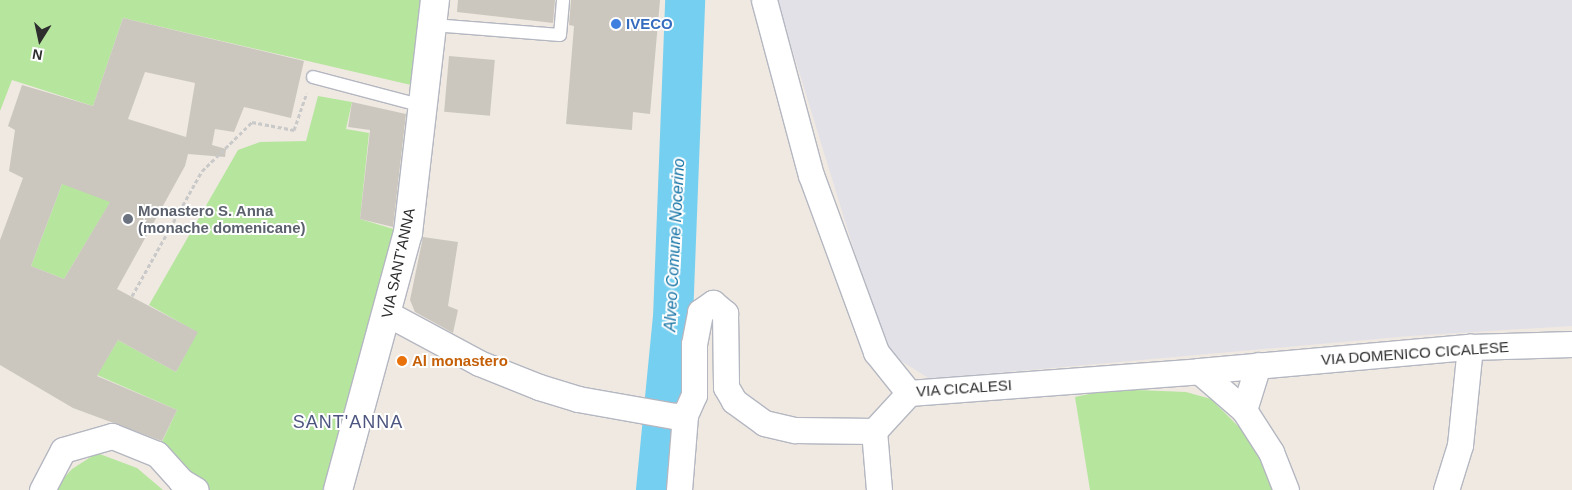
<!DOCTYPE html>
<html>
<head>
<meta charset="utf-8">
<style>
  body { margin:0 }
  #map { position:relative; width:1572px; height:490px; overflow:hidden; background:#efe9e1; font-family:Helvetica,sans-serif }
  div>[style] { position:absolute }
  .industrial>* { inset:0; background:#e3e1e8 }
  .green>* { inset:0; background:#b6e59e }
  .river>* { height:40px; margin:-20px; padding:0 20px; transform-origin:20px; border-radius:20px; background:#75cff0 }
  .building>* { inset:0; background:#cbc7bf; transform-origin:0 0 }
  .path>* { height:3px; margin-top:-1.5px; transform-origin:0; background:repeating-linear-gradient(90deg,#c9c9c9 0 4px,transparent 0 6.5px) }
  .roads { filter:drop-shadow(1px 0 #b4b7c1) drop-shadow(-1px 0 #b4b7c1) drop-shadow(0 1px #b4b7c1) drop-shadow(0 -1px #b4b7c1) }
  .lane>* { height:12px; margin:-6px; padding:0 6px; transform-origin:6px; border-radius:6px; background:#fff }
  .street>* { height:25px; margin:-12.5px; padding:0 12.5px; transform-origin:12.5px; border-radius:12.5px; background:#fff }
  .secondary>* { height:28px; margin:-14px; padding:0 14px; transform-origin:14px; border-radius:14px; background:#fff }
  .dots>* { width:14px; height:14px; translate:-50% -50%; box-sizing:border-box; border:2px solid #fff; border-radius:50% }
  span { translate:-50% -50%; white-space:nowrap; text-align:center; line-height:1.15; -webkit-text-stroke:4px #fff; paint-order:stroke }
  .shop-label { font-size:15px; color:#366cbe; font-weight:700 }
  .left { translate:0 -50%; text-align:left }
  .worship-label { font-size:15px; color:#5b616d; font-weight:700 }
  .street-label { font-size:15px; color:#2e2e2e }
  .food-label { font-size:15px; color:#c56008; font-weight:700 }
  .water-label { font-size:16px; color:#0d6fa3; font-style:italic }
  .quarter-label { font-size:18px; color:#4d5680; letter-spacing:1px }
  .north { position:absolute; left:15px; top:15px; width:50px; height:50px; -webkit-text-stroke:4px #fff; paint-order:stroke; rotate:190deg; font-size:14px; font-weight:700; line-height:20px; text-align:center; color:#2e2e2e }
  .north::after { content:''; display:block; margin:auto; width:18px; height:22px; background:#2e2e2e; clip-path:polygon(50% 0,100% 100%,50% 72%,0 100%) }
</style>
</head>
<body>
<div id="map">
  <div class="industrial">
    <div style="clip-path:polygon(777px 0,1572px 0,1572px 326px,1410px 336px,930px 379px,885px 351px)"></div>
  </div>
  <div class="green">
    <div style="clip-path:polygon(0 0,422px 0,411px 85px,123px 18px,93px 106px,12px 80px,0 111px)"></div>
    <div style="clip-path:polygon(318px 96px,352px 102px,346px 129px,369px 133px,360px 219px,400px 231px,323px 490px,197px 490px,161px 444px,177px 410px,97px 375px,118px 340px,176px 372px,197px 332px,149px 305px,238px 150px,260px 142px,306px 141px)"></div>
    <div style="clip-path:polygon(62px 184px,120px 186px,64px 279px,31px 266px)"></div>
    <div style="clip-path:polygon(1113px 389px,1186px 392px,1211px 399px,1249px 437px,1275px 490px,1090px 490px,1075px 397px)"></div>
    <div style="clip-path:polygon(97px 453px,137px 468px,163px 490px,53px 490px,72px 469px)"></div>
  </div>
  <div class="river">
    <div style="left:656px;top:490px;width:173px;rotate:-84.4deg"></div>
    <div style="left:673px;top:318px;width:318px;rotate:-87.8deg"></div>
  </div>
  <div class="building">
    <div style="clip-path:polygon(458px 0,555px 0,553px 23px,457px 12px)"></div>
    <div style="clip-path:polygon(571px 0,660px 0,650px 114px,633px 112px,632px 130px,566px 124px,574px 26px,569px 25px)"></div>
    <div style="clip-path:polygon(evenodd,123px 18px,304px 61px,291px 118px,244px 107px,234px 132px,215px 129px,212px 145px,226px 149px,225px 157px,188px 154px,185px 166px,117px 289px,198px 332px,176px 372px,118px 340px,97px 376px,177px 410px,162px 441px,73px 408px,0 365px,0 240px,23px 178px,9px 171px,15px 130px,8px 126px,22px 85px,93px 106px,123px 18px,145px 72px,195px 83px,186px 137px,128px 119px,145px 72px,123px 18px,62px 184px,110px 202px,64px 279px,31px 266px,62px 184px)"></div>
    <div style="left:449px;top:56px;width:46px;height:56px;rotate:5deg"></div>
    <div style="clip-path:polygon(352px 102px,406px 114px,393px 227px,360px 219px,370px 130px,348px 127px)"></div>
    <div style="clip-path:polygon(423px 237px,458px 242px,448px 306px,458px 310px,453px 333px,415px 312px,410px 300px)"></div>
  </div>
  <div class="path">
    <div style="left:132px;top:296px;width:143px;rotate:-60.8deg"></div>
    <div style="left:202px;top:171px;width:70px;rotate:-44.4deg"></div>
    <div style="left:252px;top:122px;width:43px;rotate:10.8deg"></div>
    <div style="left:294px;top:130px;width:39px;rotate:-71deg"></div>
  </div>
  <div class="roads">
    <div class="lane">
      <div style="left:433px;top:25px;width:127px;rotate:4.5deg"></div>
      <div style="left:560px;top:35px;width:35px;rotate:-85deg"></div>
      <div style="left:313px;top:77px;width:114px;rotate:14.8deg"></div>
    </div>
    <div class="street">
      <div style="left:764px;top:0;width:181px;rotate:75deg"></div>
      <div style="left:811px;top:175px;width:189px;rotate:69.8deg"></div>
      <div style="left:876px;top:352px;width:53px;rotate:51.2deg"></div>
      <div style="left:909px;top:393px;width:291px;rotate:-4.3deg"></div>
      <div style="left:1199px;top:371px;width:60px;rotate:40.9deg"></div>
      <div style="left:1244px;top:410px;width:50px;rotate:57.3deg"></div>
      <div style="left:1271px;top:452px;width:41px;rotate:68.5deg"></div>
      <div style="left:388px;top:314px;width:103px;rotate:28.3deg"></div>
      <div style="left:479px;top:363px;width:65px;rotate:21.8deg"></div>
      <div style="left:539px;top:387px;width:41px;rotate:17.1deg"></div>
      <div style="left:578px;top:399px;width:97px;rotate:10deg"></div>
      <div style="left:674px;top:416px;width:11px;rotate:-5deg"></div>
      <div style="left:685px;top:415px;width:22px;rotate:-66deg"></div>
      <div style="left:694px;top:395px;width:51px;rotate:-90deg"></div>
      <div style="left:694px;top:344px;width:33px;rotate:-79deg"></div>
      <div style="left:700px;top:312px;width:16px;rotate:-35deg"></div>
      <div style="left:713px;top:303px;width:16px;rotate:40deg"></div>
      <div style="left:725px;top:313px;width:74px;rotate:89.2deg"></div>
      <div style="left:726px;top:387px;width:16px;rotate:60deg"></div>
      <div style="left:734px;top:401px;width:37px;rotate:36deg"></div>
      <div style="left:764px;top:423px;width:32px;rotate:13deg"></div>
      <div style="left:795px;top:430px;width:79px;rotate:0.7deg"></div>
      <div style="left:1199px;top:371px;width:272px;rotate:-5.1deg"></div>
      <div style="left:1470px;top:347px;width:102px;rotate:-1.7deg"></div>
      <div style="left:1244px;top:410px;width:47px;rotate:-72.7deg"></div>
      <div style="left:42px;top:490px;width:45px;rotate:-62.3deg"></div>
      <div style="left:63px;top:450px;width:51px;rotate:-15.9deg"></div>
      <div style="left:112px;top:436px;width:48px;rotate:21.8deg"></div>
      <div style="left:157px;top:454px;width:36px;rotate:48deg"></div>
      <div style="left:181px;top:481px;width:17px;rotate:31deg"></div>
      <div style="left:679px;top:490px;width:75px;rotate:-85.4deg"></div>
      <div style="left:879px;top:490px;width:59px;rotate:-94.8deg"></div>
      <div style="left:874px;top:431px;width:52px;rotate:-47.4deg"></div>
      <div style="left:1446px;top:490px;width:47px;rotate:-72.7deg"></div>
      <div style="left:1460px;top:445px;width:99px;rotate:-84.2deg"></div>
    </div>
    <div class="secondary">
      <div style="left:338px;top:490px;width:266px;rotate:-74.8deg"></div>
      <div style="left:408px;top:233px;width:235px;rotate:-83.4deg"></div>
    </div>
  </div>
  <div class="dots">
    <div style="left:616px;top:24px;background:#3f7fe0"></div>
    <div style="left:128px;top:219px;background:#6b7280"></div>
    <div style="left:402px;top:361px;background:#e8710a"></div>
  </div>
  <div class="shop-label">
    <span class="left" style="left:626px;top:24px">IVECO</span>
  </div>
  <div class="worship-label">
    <span class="left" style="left:138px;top:219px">Monastero S. Anna<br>(monache domenicane)</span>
  </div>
  <div class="street-label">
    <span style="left:398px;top:263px;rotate:-78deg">VIA SANT'ANNA</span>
    <span style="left:1415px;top:353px;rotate:-4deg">VIA DOMENICO CICALESE</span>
    <span style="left:964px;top:388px;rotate:-4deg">VIA CICALESI</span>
  </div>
  <div class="food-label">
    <span class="left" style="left:412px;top:361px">Al monastero</span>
  </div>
  <div class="water-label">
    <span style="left:675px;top:245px;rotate:-87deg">Alveo Comune Nocerino</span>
  </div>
  <div class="quarter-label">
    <span style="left:348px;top:422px">SANT'ANNA</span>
  </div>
  <div class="north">N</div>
</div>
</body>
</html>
